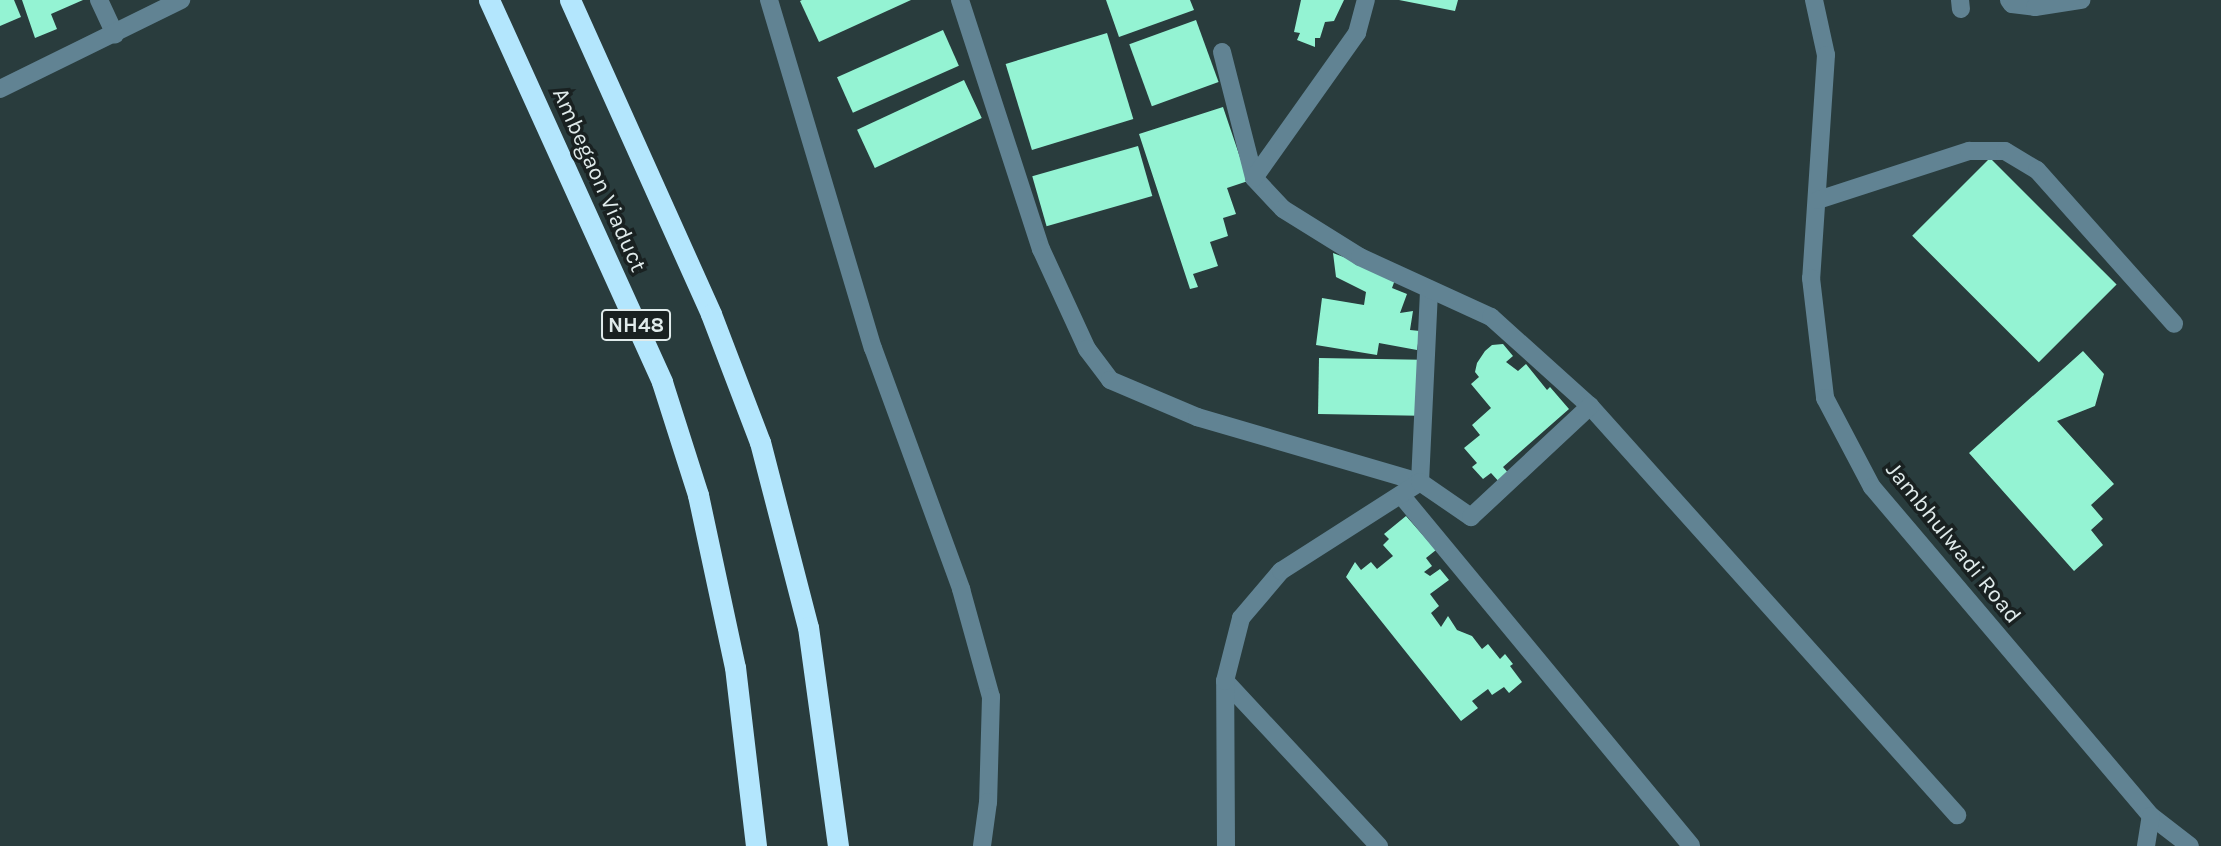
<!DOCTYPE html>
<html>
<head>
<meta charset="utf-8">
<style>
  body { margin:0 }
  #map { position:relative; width:2221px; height:846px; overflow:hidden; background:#293c3d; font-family:Karla,sans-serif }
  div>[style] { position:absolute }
  .building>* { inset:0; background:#94f3d3; transform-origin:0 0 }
  .minor>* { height:18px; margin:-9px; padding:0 9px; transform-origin:9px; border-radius:9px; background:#618393 }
  .highway>* { height:21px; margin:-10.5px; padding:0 10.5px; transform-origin:10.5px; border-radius:10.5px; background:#b3e6fd }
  span { translate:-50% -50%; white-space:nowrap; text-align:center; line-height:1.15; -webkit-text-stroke:7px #192121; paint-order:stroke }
  .shield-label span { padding:2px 5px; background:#192121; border:2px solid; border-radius:5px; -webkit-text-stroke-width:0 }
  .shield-label { font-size:21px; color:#e0ebeb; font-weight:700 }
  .street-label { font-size:23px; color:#e0ebeb }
</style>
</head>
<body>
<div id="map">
  <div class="building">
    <div style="clip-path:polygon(0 0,14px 0,21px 17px,0 26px)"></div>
    <div style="clip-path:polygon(22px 0,83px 0,51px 14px,57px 29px,35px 38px)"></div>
    <div style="clip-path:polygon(911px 0,819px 42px,800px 1px,802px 0)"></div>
    <div style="clip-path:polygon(1106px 0,1190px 0,1194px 10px,1119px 37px)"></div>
    <div style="clip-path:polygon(1301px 0,1344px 0,1334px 21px,1325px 22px,1320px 38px,1315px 38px,1315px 47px,1297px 40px,1300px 33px,1294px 32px)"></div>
    <div style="clip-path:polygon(1399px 0,1458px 0,1455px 11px)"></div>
    <div style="left:1196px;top:20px;width:66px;height:71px;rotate:70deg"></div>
    <div style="left:943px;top:30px;width:39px;height:116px;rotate:66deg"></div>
    <div style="left:1107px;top:33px;width:90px;height:106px;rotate:73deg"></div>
    <div style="left:964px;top:80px;width:42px;height:118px;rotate:65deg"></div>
    <div style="clip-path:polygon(1223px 107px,1248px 181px,1227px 188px,1236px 214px,1223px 218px,1228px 236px,1210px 242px,1218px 266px,1193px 274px,1198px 287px,1190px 289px,1139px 134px)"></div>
    <div style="left:1138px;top:146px;width:52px;height:110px;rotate:74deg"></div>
    <div style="left:1990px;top:158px;width:179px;height:110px;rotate:45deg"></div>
    <div style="clip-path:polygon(1333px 253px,1396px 277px,1392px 288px,1407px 294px,1400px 313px,1413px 311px,1410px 330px,1420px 331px,1417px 350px,1379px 343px,1377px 355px,1316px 345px,1322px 298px,1364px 305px,1366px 292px,1336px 277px)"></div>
    <div style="clip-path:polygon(1503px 344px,1513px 356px,1506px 362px,1518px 371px,1526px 364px,1547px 390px,1550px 387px,1569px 409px,1503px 467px,1511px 476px,1501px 484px,1491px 473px,1483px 479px,1472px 467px,1477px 463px,1464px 448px,1480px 435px,1472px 425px,1491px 408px,1471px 384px,1479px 377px,1475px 372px,1477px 363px,1485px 351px,1492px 345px)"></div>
    <div style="clip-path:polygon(2083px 351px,2104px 374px,2095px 406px,2057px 421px,2114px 484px,2091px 505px,2103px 519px,2091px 530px,2103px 545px,2074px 571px,1969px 453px)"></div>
    <div style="left:1319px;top:358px;width:101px;height:56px;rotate:1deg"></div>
    <div style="clip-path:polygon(1406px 516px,1436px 550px,1426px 558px,1432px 566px,1424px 572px,1430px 576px,1440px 569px,1449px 580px,1430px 594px,1439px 606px,1431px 613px,1441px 627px,1448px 616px,1457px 630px,1472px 636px,1482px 649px,1488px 644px,1500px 659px,1505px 654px,1513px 664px,1510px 666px,1522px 682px,1509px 693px,1504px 687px,1492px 695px,1488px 689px,1472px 701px,1478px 708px,1461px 721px,1346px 577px,1355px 562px,1361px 570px,1371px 562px,1377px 569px,1393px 556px,1383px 545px,1389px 539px,1384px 534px)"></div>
  </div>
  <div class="minor">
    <div style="left:99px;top:0;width:38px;rotate:65deg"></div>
    <div style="left:769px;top:0;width:363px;rotate:73.4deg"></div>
    <div style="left:873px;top:348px;width:257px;rotate:69.9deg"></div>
    <div style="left:961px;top:589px;width:112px;rotate:74.5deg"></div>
    <div style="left:991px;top:697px;width:105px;rotate:91.6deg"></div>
    <div style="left:988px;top:802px;width:44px;rotate:97.8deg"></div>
    <div style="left:960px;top:0;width:262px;rotate:72deg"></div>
    <div style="left:1041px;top:249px;width:110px;rotate:65.3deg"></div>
    <div style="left:1087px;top:349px;width:39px;rotate:53deg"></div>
    <div style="left:1110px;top:380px;width:95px;rotate:23deg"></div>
    <div style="left:1197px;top:417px;width:232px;rotate:16.3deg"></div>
    <div style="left:1420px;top:482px;width:193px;rotate:-87.3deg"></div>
    <div style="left:1814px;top:0;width:56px;rotate:77.7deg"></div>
    <div style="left:1826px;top:55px;width:224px;rotate:93.8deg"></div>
    <div style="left:1811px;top:278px;width:121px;rotate:83.3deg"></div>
    <div style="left:1825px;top:398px;width:101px;rotate:62.2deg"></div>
    <div style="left:1872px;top:487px;width:431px;rotate:49.7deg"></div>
    <div style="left:2151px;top:816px;width:49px;rotate:37.6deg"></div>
    <div style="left:1960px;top:0;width:9px;rotate:84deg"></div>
    <div style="left:2009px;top:0;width:5px;rotate:53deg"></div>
    <div style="left:2012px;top:4px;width:23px;rotate:7deg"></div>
    <div style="left:2035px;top:7px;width:47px;rotate:-8.7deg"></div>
    <div style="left:1222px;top:52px;width:130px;rotate:75.7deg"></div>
    <div style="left:1254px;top:178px;width:42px;rotate:46.9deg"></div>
    <div style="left:1283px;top:209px;width:91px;rotate:31.9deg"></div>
    <div style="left:1360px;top:257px;width:144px;rotate:24.6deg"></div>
    <div style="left:1491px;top:317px;width:133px;rotate:42deg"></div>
    <div style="left:1590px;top:406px;width:550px;rotate:48.1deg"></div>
    <div style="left:0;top:89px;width:202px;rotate:-26.2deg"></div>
    <div style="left:1254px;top:178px;width:178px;rotate:-54.6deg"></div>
    <div style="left:1357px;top:33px;width:34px;rotate:-75deg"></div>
    <div style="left:1818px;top:200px;width:159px;rotate:-18deg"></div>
    <div style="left:1969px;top:151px;width:36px"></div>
    <div style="left:2005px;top:151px;width:37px;rotate:31deg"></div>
    <div style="left:2037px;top:170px;width:206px;rotate:48.3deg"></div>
    <div style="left:1401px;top:495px;width:455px;rotate:50.4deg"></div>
    <div style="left:1225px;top:681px;width:226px;rotate:47deg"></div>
    <div style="left:1226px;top:846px;width:165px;rotate:-90.3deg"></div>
    <div style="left:1225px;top:681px;width:65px;rotate:-75.7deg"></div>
    <div style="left:1241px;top:618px;width:62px;rotate:-49.6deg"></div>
    <div style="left:1281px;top:571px;width:165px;rotate:-32.6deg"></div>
    <div style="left:1420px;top:482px;width:62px;rotate:34.5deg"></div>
    <div style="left:1471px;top:517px;width:163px;rotate:-43deg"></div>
    <div style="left:2146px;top:846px;width:30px;rotate:-81deg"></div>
  </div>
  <div class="highway">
    <div style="left:489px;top:0;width:419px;rotate:65.6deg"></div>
    <div style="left:662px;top:382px;width:119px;rotate:72.3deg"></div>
    <div style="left:698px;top:495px;width:176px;rotate:77.9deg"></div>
    <div style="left:735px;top:667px;width:180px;rotate:83.3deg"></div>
    <div style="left:570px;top:0;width:344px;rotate:65.8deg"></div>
    <div style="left:711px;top:314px;width:137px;rotate:69.1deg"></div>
    <div style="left:760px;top:442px;width:191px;rotate:75.5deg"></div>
    <div style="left:808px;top:627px;width:221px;rotate:82.2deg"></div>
  </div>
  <div class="shield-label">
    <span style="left:636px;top:325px">NH48</span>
  </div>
  <div class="street-label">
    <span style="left:599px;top:180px;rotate:66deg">Ambegaon Viaduct</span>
    <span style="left:1953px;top:543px;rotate:51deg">Jambhulwadi Road</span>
  </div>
</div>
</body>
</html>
